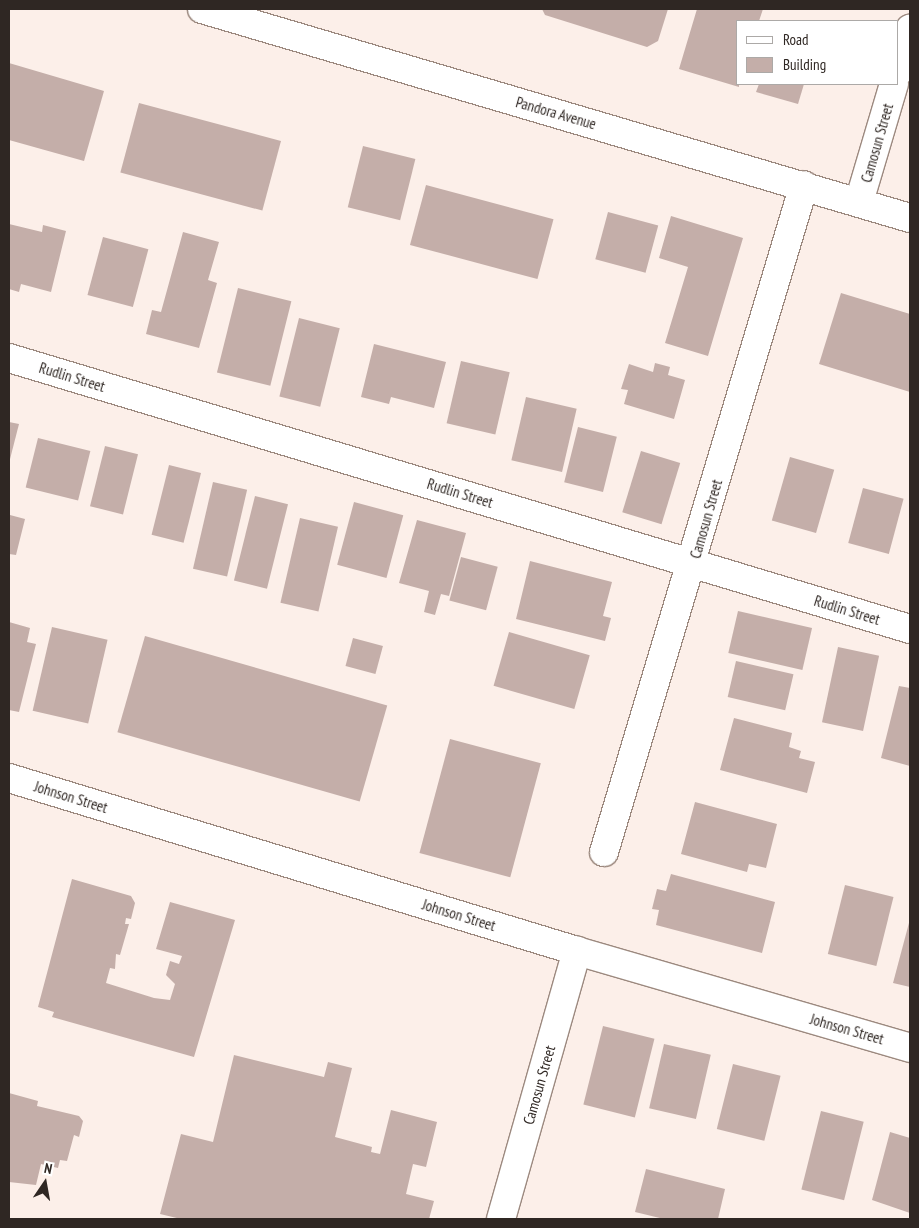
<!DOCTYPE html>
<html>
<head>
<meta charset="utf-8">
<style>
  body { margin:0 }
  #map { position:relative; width:919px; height:1228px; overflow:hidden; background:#fcefe9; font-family:"PT Sans Narrow",sans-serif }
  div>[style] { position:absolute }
  .building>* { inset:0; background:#c4aea9; transform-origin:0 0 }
  .roads { filter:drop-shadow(1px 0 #9c897f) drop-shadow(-1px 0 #9c897f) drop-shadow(0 1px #9c897f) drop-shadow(0 -1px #9c897f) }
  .minor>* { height:28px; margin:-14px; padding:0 14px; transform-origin:14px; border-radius:14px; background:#fff }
  .secondary>* { height:28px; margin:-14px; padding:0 14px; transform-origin:14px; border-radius:14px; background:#fff }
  span { translate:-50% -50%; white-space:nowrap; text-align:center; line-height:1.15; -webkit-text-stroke:4px #fff; paint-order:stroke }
  .street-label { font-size:15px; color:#2f2723 }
  .frame { position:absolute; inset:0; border:10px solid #2f2723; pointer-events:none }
  .legend { position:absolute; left:736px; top:20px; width:162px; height:65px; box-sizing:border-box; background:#fff; border:1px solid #aca9a7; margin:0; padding:6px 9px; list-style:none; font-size:15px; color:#2f2723 }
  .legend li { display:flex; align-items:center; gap:10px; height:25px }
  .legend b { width:25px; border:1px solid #aca9a7 }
  .north { position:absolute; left:20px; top:1158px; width:50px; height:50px; -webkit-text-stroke:4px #fff; paint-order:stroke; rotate:12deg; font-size:14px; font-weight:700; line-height:20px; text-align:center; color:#2f2723 }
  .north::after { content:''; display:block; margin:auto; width:18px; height:22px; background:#2f2723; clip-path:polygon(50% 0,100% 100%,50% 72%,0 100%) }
</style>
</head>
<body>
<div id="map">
  <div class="building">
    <div style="clip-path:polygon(542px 9px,668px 9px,658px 41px,647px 47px,545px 15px)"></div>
    <div style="clip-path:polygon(697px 9px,763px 9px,759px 21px,738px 21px,739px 87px,679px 69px)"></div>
    <div style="clip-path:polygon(9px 63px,104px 91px,84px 161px,9px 140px)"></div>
    <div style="clip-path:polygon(759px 84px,804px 84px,798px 104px,756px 92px)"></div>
    <div style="left:139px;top:103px;width:147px;height:72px;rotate:15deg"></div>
    <div style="left:363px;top:146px;width:54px;height:63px;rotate:14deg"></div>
    <div style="left:426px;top:185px;width:132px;height:62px;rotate:15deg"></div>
    <div style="left:608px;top:212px;width:52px;height:49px;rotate:15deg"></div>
    <div style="clip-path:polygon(671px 216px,743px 238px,708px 356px,665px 343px,688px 267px,659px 258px)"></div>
    <div style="clip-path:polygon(9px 224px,42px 232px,43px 225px,66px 231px,51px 292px,21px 284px,19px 292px,9px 289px)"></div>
    <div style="clip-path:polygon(183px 232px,219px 242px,208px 280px,217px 283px,199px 348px,146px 334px,152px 310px,161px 312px)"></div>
    <div style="left:103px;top:237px;width:47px;height:60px;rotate:15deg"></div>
    <div style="left:238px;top:288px;width:55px;height:87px;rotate:14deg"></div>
    <div style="clip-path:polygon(841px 293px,910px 314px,910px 392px,819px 364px)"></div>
    <div style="left:299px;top:318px;width:42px;height:81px;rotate:14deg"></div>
    <div style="clip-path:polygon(374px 344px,446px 362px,434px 408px,391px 397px,389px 404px,361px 397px)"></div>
    <div style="left:461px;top:361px;width:50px;height:64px;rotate:13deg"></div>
    <div style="clip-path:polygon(655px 363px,670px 367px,668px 375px,685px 380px,674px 419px,624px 404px,628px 390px,621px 389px,629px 364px,653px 372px)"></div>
    <div style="left:526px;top:397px;width:52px;height:65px;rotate:13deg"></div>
    <div style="clip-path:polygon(9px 422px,19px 424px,9px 463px)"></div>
    <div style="left:578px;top:427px;width:40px;height:57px;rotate:14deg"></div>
    <div style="left:38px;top:438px;width:54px;height:51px;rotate:14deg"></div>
    <div style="left:105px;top:446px;width:34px;height:62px;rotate:14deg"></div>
    <div style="left:641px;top:451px;width:41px;height:64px;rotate:17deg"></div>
    <div style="left:790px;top:457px;width:46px;height:66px;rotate:16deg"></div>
    <div style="left:169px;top:465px;width:33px;height:72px;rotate:14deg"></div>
    <div style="left:213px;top:482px;width:35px;height:89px;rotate:13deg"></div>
    <div style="left:863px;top:488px;width:42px;height:57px;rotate:15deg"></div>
    <div style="left:255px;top:496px;width:34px;height:87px;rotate:14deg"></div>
    <div style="left:354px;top:502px;width:51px;height:65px;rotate:15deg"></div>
    <div style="clip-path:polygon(10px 515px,25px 519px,16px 555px,9px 554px)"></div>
    <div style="left:300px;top:518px;width:39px;height:87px;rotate:13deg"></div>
    <div style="clip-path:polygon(417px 520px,466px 533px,449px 596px,441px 594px,435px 615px,424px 612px,429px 591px,399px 583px)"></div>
    <div style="left:461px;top:557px;width:38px;height:45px;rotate:15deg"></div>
    <div style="clip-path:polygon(530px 561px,612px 582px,603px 616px,611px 618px,605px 641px,516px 619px)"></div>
    <div style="left:738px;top:611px;width:76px;height:43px;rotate:13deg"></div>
    <div style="clip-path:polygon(9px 622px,30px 628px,27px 642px,36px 644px,19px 712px,9px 710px)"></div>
    <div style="left:52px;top:627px;width:57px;height:86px;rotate:13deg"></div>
    <div style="left:509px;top:632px;width:84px;height:56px;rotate:16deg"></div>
    <div style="left:145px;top:636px;width:252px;height:100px;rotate:16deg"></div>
    <div style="left:353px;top:638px;width:31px;height:29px;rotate:15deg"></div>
    <div style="left:838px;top:647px;width:42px;height:77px;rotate:12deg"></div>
    <div style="left:736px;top:661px;width:59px;height:37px;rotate:13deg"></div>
    <div style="clip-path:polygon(899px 686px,910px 688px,910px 766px,881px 758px)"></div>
    <div style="clip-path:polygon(734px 718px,792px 733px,789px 747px,801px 751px,799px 758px,815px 762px,807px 793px,720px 770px)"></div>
    <div style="left:450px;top:739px;width:94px;height:118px;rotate:15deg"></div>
    <div style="clip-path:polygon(695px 802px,777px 824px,766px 868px,749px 864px,747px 872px,681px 854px)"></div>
    <div style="clip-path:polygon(671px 874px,775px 902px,762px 953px,656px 925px,659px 910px,652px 909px,657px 889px,666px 891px)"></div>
    <div style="clip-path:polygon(72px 879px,131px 896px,135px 903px,131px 919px,126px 918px,125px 924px,129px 924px,120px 955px,116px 954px,115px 969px,110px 968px,106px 983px,154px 998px,170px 1000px,175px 984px,166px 975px,170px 961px,179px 964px,182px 956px,156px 949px,170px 902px,235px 920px,194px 1057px,52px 1017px,54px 1012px,38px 1007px)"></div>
    <div style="left:845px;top:885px;width:50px;height:71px;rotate:14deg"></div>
    <div style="clip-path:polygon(910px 919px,910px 987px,893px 983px)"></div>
    <div style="left:603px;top:1026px;width:53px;height:81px;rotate:14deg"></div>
    <div style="left:664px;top:1044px;width:48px;height:66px;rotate:13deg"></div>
    <div style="clip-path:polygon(234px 1055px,324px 1077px,328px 1062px,352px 1068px,335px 1137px,372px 1147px,371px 1152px,380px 1154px,391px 1110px,437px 1122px,426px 1167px,413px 1164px,406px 1194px,434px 1201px,429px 1219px,181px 1219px,160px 1214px,181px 1134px,213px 1142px)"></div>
    <div style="left:733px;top:1064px;width:49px;height:67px;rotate:14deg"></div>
    <div style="clip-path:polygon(9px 1093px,38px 1101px,37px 1106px,79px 1116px,83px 1121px,79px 1137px,74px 1135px,67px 1161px,60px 1160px,58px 1168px,41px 1164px,36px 1185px,9px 1182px)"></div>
    <div style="left:821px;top:1111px;width:44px;height:81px;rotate:14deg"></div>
    <div style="clip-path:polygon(890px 1132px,910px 1138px,910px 1213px,872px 1200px)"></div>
    <div style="clip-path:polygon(646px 1169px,725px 1189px,718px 1219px,664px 1219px,635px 1212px)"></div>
  </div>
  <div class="roads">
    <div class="minor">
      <div style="left:898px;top:72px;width:45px;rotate:-74.4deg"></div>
      <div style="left:859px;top:202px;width:123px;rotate:-73.5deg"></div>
      <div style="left:9px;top:358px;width:941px;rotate:16.74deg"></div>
      <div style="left:604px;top:852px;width:696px;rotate:-73.31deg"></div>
      <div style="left:501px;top:1219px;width:279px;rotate:-74.2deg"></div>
    </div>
    <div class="secondary">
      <div style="left:202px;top:9px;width:738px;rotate:16.45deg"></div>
      <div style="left:9px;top:778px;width:594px;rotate:16.94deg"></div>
      <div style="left:577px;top:951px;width:347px;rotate:16.2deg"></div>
    </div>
  </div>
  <div class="street-label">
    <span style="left:556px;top:113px;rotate:16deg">Pandora Avenue</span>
    <span style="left:877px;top:143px;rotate:-74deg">Camosun Street</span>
    <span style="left:72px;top:377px;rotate:17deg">Rudlin Street</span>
    <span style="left:460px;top:493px;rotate:17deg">Rudlin Street</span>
    <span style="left:706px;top:519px;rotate:-74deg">Camosun Street</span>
    <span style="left:847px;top:610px;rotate:17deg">Rudlin Street</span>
    <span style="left:71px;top:797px;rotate:17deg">Johnson Street</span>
    <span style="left:459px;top:915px;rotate:17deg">Johnson Street</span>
    <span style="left:847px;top:1029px;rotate:16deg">Johnson Street</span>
    <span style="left:539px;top:1085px;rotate:-74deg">Camosun Street</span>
  </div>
  <div class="frame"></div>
  <ul class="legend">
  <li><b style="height:6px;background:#fff"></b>Road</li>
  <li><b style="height:14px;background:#c4aea9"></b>Building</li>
  </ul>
  <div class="north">N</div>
</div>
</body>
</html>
